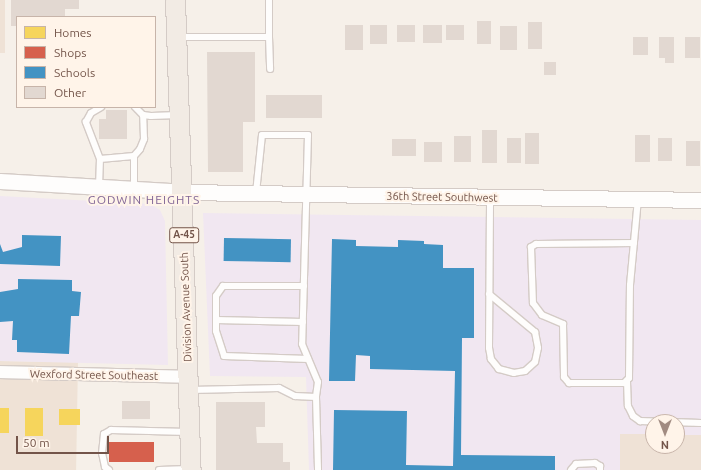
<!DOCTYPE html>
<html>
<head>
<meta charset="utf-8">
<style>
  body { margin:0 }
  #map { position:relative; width:701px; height:470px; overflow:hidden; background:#f6f0e9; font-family:Ubuntu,sans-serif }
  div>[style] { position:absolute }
  .residential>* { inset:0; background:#efe2d6; transform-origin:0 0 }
  .education>* { inset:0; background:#f1e7f1 }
  .homes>* { inset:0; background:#f6d55c; transform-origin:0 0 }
  .shops>* { inset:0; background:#d6604d; transform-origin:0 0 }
  .schools>* { inset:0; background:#4393c3; transform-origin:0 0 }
  .building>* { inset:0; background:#e2d8d1; transform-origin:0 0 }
  .roads { filter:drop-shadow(1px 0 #d4cbc6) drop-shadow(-1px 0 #d4cbc6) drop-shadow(0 1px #d4cbc6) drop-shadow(0 -1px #d4cbc6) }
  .service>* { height:6px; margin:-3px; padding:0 3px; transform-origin:3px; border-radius:3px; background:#fefdfc }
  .minor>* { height:12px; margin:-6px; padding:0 6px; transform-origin:6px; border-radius:6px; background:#fefdfc }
  .tertiary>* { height:15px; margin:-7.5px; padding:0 7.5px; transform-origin:7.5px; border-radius:7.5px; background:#fefdfc }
  .primary>* { height:19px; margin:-9.5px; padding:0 9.5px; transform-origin:9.5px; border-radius:9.5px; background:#f2ebe4 }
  span { translate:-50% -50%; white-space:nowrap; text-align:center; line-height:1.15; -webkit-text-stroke:4px #fff4e9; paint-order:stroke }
  .shield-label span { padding:1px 3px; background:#fff4e9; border:1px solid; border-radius:3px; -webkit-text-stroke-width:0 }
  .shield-label { font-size:10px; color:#735449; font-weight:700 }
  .street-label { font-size:11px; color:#735449 }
  .neighbourhood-label { font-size:12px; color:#816596; letter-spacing:1px }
  .legend { position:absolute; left:16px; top:16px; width:140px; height:92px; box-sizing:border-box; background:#fff4e9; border:1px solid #c7b4a9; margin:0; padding:5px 7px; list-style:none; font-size:12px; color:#735449 }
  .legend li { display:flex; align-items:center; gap:8px; height:20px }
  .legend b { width:20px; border:1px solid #c7b4a9 }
  .north { position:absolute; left:645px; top:414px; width:40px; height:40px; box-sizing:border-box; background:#fff4e9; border:1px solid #c7b4a9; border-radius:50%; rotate:180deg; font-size:11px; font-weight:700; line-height:16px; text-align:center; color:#735449 }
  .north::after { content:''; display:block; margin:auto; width:14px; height:18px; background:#a18b81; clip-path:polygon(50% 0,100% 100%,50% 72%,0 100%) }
  .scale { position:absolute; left:16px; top:436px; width:93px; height:18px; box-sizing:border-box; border:2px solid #735449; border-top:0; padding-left:5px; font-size:12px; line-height:14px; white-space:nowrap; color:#735449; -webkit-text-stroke:3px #fff4e9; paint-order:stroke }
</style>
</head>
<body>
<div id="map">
  <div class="residential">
    <div style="left:0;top:0;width:5px;height:53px"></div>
    <div style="left:0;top:361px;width:78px;height:109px;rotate:1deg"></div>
    <div style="clip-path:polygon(620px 434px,653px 434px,653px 446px,677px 446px,677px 435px,701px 435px,701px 470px,620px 470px)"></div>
  </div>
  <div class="education">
    <div style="clip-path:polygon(0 196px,150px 204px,160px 210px,165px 221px,168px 365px,0 361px)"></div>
    <div style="clip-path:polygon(203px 213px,701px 220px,701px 435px,677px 435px,677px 422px,653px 422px,653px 434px,620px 434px,620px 470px,309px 470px,306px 377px,210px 376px)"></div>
  </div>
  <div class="homes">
    <div style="left:0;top:408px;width:9px;height:25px"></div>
    <div style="left:25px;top:408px;width:18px;height:28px"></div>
    <div style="left:59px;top:409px;width:21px;height:16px"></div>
  </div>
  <div class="shops">
    <div style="left:109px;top:442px;width:45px;height:20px"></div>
  </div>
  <div class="schools">
    <div style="clip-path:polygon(22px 235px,61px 236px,60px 266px,0 264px,0 244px,3px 252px,22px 247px)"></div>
    <div style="left:224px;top:238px;width:67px;height:23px;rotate:1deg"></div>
    <div style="clip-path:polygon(332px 239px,356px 240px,356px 246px,398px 247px,398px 240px,424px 241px,424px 244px,443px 245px,443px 268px,474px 268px,474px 338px,462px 338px,461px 455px,555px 456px,555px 470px,333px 470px,334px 410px,407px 411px,406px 465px,453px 466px,455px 371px,370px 369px,370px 356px,356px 355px,355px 381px,329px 381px)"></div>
    <div style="clip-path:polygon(18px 279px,72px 280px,72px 291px,81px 292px,79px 316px,71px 316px,69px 354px,17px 352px,17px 340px,12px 340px,13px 321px,0 322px,0 292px,18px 289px)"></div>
  </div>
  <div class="building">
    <div style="clip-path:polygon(11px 0,79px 0,79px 9px,65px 9px,65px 17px,17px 17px,17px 26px,11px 26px)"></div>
    <div style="left:477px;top:21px;width:14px;height:23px"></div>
    <div style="left:528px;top:22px;width:14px;height:27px"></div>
    <div style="left:345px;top:25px;width:18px;height:25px"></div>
    <div style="left:387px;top:25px;width:19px;height:17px;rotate:90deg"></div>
    <div style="left:397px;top:25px;width:18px;height:17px"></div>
    <div style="left:423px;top:25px;width:19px;height:18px"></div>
    <div style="left:446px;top:25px;width:18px;height:15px"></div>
    <div style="left:500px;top:26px;width:17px;height:24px"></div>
    <div style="left:633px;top:37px;width:15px;height:18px"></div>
    <div style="clip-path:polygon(659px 37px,674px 37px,674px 63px,665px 63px,665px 58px,659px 58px)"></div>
    <div style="left:685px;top:37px;width:15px;height:21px"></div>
    <div style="clip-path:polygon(207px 52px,255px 52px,255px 122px,243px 122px,243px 172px,208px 172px)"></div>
    <div style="left:544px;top:62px;width:12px;height:13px"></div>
    <div style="left:266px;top:95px;width:56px;height:23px"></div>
    <div style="clip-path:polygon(106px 110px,127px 110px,127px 139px,99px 139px,99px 119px,106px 119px)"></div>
    <div style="left:482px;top:130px;width:15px;height:33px"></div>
    <div style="left:525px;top:133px;width:14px;height:31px"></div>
    <div style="left:635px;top:135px;width:15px;height:27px"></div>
    <div style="left:454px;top:136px;width:17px;height:26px"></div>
    <div style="left:507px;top:138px;width:14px;height:25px"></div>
    <div style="left:658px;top:138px;width:14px;height:23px"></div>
    <div style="left:392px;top:139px;width:24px;height:17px"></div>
    <div style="left:686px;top:141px;width:14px;height:25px"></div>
    <div style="left:424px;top:142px;width:18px;height:20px"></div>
    <div style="left:122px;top:401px;width:28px;height:18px"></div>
    <div style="clip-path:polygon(216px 402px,265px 402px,265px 427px,256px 427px,257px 443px,283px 443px,283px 462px,290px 462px,290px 470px,216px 470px)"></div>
  </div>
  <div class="roads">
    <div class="service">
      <div style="left:178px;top:37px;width:91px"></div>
      <div style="left:269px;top:37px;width:37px;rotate:-90deg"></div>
      <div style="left:269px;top:37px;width:32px;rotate:88deg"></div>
      <div style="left:135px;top:107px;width:11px;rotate:45deg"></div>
      <div style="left:143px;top:115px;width:8px;rotate:7deg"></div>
      <div style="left:151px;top:116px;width:27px;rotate:-2deg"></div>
      <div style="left:100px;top:159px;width:34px;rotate:-5deg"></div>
      <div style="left:134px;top:156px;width:9px;rotate:-49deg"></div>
      <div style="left:140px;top:149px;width:11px;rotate:-68deg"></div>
      <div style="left:144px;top:139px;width:24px;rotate:-92deg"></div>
      <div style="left:99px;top:187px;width:28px;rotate:-88deg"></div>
      <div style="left:100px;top:159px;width:40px;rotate:-111deg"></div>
      <div style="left:86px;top:122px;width:10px;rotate:-61deg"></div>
      <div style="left:91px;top:113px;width:12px;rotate:-31deg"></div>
      <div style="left:134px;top:189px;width:33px;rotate:-90deg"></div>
      <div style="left:256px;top:193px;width:58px;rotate:-84.1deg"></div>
      <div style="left:262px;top:135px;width:46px"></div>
      <div style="left:308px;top:135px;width:209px;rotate:91.6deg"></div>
      <div style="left:302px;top:344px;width:41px;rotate:67.2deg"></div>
      <div style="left:318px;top:382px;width:15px;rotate:98deg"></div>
      <div style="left:316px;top:397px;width:73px;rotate:88.4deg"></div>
      <div style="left:634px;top:243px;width:98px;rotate:179.4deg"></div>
      <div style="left:536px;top:244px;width:6px;rotate:149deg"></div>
      <div style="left:531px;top:247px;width:56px;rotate:88deg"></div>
      <div style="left:533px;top:303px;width:15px;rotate:53deg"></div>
      <div style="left:542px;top:315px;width:23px;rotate:23deg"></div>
      <div style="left:563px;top:324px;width:53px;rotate:88.9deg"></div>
      <div style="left:564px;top:377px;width:8px;rotate:50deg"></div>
      <div style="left:569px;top:383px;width:55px"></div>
      <div style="left:624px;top:383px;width:7px;rotate:-45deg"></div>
      <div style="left:629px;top:378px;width:93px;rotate:-89.4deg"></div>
      <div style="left:630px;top:285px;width:86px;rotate:-84.7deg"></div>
      <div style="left:304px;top:286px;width:81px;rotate:180deg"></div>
      <div style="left:223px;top:286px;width:12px;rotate:125deg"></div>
      <div style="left:216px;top:296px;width:35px;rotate:90deg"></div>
      <div style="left:216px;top:331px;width:26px;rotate:72deg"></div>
      <div style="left:224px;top:356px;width:84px;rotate:2deg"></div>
      <div style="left:489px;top:294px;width:60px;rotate:39.6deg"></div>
      <div style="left:535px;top:332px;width:16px;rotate:79deg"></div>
      <div style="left:538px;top:348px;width:14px;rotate:102deg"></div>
      <div style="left:535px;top:362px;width:13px;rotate:138deg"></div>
      <div style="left:525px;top:371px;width:11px;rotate:170deg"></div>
      <div style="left:514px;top:373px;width:16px;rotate:-165deg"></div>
      <div style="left:499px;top:369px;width:13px;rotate:-129deg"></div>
      <div style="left:491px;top:359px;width:11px;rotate:-100deg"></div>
      <div style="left:489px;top:348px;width:150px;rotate:-89.6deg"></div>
      <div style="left:216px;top:320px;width:87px;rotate:1.3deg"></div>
      <div style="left:627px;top:381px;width:25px;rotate:88deg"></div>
      <div style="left:628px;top:406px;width:11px;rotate:63deg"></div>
      <div style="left:633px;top:416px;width:9px;rotate:36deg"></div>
      <div style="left:640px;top:421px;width:61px;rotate:1.9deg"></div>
      <div style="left:191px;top:390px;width:88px;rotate:-1.3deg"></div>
      <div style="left:279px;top:388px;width:18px;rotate:27deg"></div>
      <div style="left:295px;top:396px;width:21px;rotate:3deg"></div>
      <div style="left:109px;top:470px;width:5px;rotate:-143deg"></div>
      <div style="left:105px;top:467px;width:14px;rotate:-102deg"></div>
      <div style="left:102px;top:453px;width:19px;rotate:-84deg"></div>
      <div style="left:104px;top:434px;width:8px;rotate:-30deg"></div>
      <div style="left:111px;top:430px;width:77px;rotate:1.5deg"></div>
      <div style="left:159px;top:470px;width:30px;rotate:-2deg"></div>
      <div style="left:571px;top:470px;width:8px;rotate:-50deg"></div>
      <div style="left:576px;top:464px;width:19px;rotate:-3deg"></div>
      <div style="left:595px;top:463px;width:6px;rotate:31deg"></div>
      <div style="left:600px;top:466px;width:4px;rotate:90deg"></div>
    </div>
    <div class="minor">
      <div style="left:0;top:372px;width:189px;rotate:1.5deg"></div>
    </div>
    <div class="tertiary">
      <div style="left:0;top:181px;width:183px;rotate:3.4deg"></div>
      <div style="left:183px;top:192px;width:518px;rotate:0.88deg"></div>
    </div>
    <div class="primary">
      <div style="left:175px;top:0;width:470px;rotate:88.1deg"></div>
    </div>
  </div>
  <div class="shield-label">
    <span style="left:184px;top:235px">A-45</span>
  </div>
  <div class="street-label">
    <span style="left:442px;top:197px;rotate:1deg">36th Street Southwest</span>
    <span style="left:186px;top:307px;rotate:-92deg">Division Avenue South</span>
    <span style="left:94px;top:375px;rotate:1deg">Wexford Street Southeast</span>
  </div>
  <div class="neighbourhood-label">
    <span style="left:144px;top:200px">GODWIN HEIGHTS</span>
  </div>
  <ul class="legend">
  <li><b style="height:11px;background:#f6d55c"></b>Homes</li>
  <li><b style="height:11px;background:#d6604d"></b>Shops</li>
  <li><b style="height:11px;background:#4393c3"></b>Schools</li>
  <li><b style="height:11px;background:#e2d8d1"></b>Other</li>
  </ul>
  <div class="north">N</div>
  <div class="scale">50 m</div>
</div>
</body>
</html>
